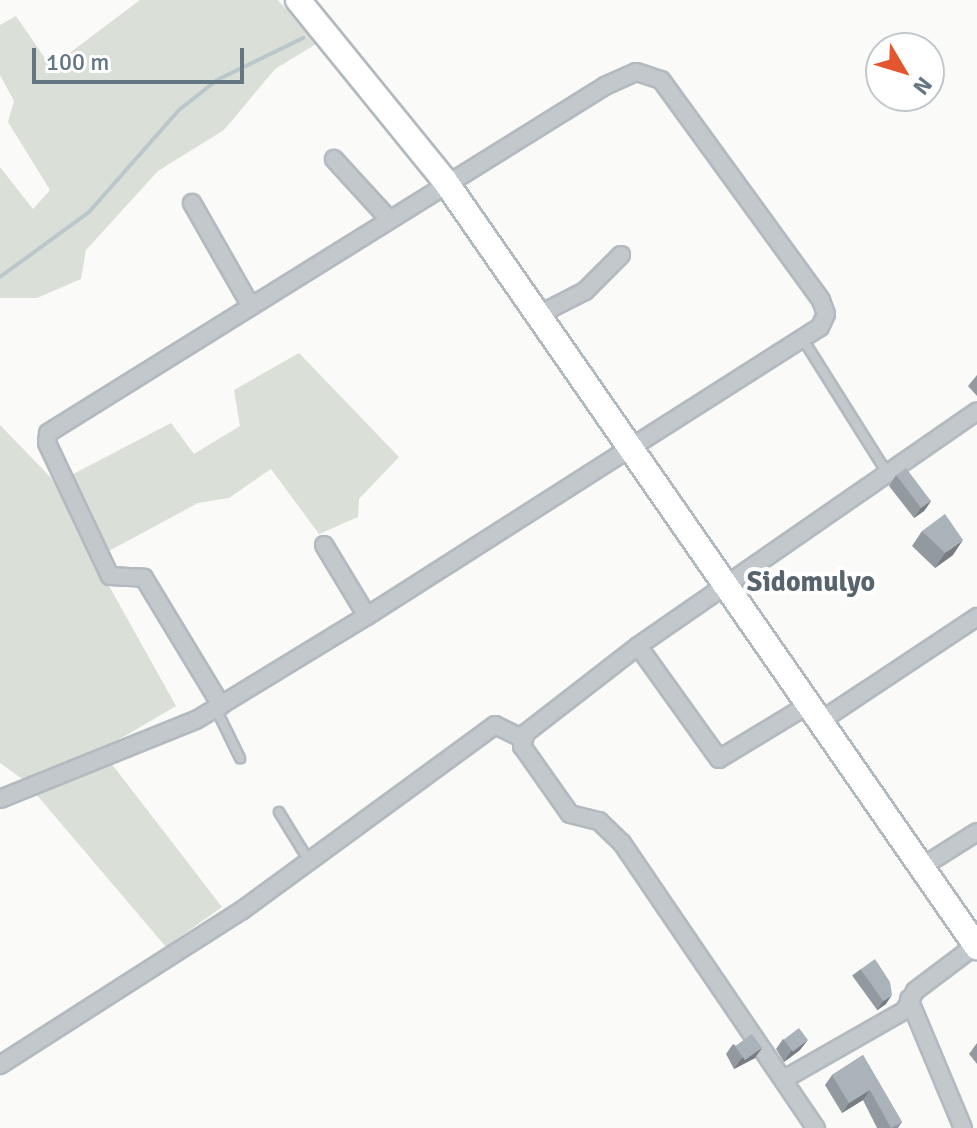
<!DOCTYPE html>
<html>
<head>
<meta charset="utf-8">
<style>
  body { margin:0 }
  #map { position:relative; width:977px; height:1128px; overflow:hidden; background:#fafaf8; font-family:Signika,sans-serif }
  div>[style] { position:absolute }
  .green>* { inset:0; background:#dadfd7 }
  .stream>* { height:4px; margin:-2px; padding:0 2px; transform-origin:2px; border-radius:2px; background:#bbc7cb }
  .roads { filter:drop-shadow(2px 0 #b3babf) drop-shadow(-2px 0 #b3babf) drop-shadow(0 2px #b3babf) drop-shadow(0 -2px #b3babf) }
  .service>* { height:8px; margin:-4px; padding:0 4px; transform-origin:4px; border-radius:4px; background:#c3c8cc }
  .minor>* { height:16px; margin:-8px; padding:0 8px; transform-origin:8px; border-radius:8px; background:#c3c8cc }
  .secondary>* { height:24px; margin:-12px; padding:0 12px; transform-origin:12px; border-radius:12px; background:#fff }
  .wall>* { inset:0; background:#929a9f; transform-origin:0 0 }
  .shaded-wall>* { inset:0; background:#777d82 }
  .building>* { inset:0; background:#aab3b9; transform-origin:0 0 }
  span { translate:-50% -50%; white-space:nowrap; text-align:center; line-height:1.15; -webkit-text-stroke:8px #fff; paint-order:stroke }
  .quarter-label { font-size:28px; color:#57646e; font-weight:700 }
  .north { position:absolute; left:865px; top:32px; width:80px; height:80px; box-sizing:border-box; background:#fff; border:2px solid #c1c8cd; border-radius:50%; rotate:128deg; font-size:22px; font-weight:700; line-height:32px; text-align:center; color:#657683 }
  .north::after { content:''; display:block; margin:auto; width:28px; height:36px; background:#e4572e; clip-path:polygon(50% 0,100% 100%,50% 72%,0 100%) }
  .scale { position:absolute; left:32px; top:48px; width:212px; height:36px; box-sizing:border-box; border:4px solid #657683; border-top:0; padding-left:10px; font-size:24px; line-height:28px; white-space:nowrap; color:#657683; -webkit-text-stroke:6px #fff; paint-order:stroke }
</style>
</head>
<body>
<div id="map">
  <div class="green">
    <div style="clip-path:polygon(140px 0,278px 0,316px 44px,275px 69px,224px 130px,158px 171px,86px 250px,81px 279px,37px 298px,0 298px,0 167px,33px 209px,50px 190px,8px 122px,14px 101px,0 75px,0 25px,16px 16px,51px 67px)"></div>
    <div style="clip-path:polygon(299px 353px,399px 457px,359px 499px,358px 517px,319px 534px,271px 469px,229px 498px,198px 503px,94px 559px,176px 706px,101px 750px,222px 907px,166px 947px,25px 781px,0 763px,0 425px,56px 483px,171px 423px,194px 454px,240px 426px,234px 390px)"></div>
  </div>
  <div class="stream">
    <div style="left:0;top:277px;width:110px;rotate:-36.1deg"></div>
    <div style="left:89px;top:212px;width:136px;rotate:-48.6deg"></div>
    <div style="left:179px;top:110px;width:48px;rotate:-38.3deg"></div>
    <div style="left:217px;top:80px;width:96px;rotate:-26deg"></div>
  </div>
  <div class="roads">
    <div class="service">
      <div style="left:804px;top:341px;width:156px;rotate:57.8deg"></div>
      <div style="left:216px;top:709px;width:55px;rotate:63.9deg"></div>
      <div style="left:279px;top:812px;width:57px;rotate:58.5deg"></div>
    </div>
    <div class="minor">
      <div style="left:334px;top:159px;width:79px;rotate:47.6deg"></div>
      <div style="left:192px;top:203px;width:115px;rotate:60.3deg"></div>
      <div style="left:538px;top:315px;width:53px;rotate:-27.1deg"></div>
      <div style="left:585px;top:291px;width:51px;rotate:-45deg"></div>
      <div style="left:324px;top:545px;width:83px;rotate:58.8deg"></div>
      <div style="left:638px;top:646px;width:142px;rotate:142.2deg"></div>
      <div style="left:526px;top:733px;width:14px;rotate:107deg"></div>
      <div style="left:522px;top:746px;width:83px;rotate:54.8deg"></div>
      <div style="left:570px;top:814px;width:30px;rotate:14deg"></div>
      <div style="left:599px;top:821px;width:32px;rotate:44deg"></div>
      <div style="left:622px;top:843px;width:345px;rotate:55.8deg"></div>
      <div style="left:808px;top:705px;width:104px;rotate:148.8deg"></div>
      <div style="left:719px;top:759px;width:139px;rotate:-125.6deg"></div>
      <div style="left:638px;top:646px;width:412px;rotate:-34.7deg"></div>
      <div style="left:819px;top:722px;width:190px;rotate:-33.6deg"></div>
      <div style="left:0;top:799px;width:211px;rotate:-22deg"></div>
      <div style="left:196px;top:720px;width:29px;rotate:-31deg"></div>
      <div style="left:221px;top:705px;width:171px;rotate:-31.4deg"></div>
      <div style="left:367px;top:616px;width:537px;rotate:-32.54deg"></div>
      <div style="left:820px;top:327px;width:14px;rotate:-65deg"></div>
      <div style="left:826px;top:314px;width:15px;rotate:-110deg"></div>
      <div style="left:821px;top:300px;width:272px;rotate:-126deg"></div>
      <div style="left:661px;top:80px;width:26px;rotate:-162deg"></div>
      <div style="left:636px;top:72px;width:34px;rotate:156deg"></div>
      <div style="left:605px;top:86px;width:656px;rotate:148.08deg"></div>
      <div style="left:48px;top:433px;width:10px;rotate:96deg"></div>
      <div style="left:47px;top:443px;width:147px;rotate:64.7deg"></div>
      <div style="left:110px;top:576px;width:34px;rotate:3deg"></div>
      <div style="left:144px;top:578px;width:149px;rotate:58.8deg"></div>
      <div style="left:920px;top:868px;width:67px;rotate:-32.3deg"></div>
      <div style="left:909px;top:999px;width:140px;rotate:67.3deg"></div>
      <div style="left:0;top:1065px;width:286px;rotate:-32.6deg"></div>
      <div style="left:241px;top:911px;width:315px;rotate:-36.2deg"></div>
      <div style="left:495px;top:725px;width:30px;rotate:26deg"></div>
      <div style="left:786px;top:1078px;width:137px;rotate:-29.7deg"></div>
      <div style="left:905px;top:1010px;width:21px;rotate:-62deg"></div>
      <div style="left:915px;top:991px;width:76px;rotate:-37deg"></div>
    </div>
    <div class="secondary">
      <div style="left:298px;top:0;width:233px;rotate:50.9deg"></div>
      <div style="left:445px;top:181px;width:933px;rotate:55.22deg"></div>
    </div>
  </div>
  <div class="wall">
    <div style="clip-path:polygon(977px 375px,977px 396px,968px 386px)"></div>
    <div style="clip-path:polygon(896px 475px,931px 501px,924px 511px,914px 518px,889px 486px)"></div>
    <div style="clip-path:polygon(922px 531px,953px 555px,935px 568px,912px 546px)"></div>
    <div style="left:861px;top:969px;width:43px;height:11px;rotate:54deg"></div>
    <div style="clip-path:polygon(783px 1039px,800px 1050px,784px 1062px,776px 1049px)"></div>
    <div style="clip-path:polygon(977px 1043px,977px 1064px,969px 1054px)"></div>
    <div style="clip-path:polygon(733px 1044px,755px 1058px,734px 1069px,726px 1054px)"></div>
    <div style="clip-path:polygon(863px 1055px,902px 1122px,898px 1128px,877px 1128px,863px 1100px,842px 1113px,825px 1085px,832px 1075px)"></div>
  </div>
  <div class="shaded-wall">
    <div style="clip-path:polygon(931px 501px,924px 511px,914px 518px,921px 508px)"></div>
    <div style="clip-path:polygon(963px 540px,953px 555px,935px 568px,945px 553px)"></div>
    <div style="clip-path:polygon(892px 995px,886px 1004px,877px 1010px,883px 1001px)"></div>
    <div style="clip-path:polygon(808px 1040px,800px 1050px,784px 1062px,791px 1051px)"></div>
    <div style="clip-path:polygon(762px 1048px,755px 1058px,734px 1069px,741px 1059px)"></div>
    <div style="clip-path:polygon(870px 1090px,863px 1100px,842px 1113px,849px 1103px)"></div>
  </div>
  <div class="building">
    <div style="left:906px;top:468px;width:41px;height:12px;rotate:53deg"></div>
    <div style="clip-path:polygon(945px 514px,963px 540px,945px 553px,922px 531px)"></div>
    <div style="clip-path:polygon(875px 959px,890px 982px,892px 995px,883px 1001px,861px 969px)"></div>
    <div style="left:799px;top:1028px;width:15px;height:19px;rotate:53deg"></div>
    <div style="left:752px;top:1034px;width:17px;height:21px;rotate:54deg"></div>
    <div style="clip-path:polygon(863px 1055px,902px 1122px,891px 1128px,870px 1090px,849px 1103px,832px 1075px)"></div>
  </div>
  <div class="quarter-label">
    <span style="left:811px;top:582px">Sidomulyo</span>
  </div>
  <div class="north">N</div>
  <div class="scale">100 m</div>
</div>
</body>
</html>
